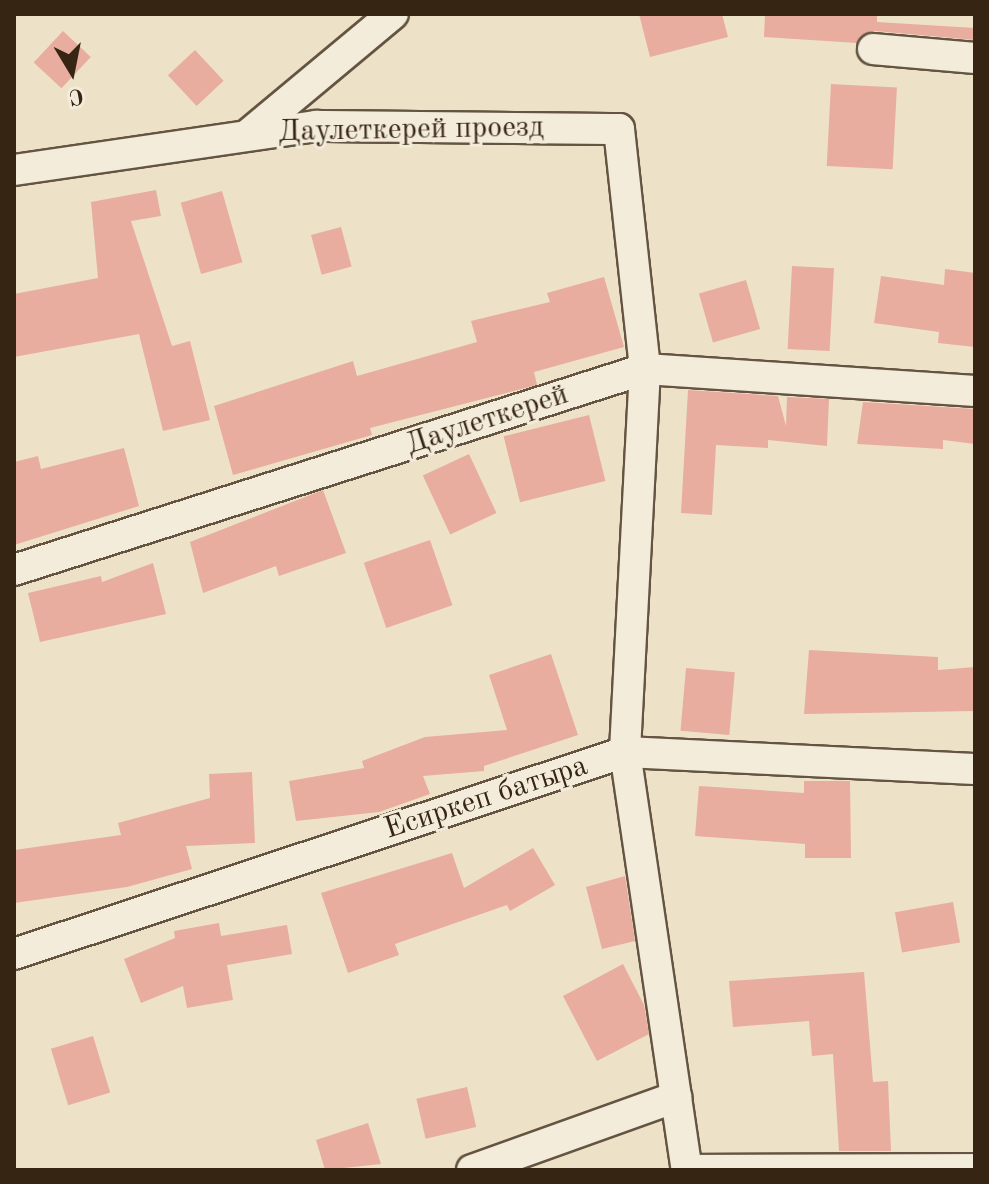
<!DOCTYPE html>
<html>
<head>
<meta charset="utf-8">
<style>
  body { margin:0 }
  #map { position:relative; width:989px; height:1184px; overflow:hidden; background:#ede2c8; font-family:"Old Standard TT",serif }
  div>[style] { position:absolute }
  .building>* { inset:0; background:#e8ad9e; transform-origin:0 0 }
  .roads { filter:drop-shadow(2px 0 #645441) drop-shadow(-2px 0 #645441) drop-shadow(0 2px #645441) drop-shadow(0 -2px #645441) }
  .minor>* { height:30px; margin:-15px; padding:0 15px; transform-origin:15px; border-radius:15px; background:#f3ecdb }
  span { translate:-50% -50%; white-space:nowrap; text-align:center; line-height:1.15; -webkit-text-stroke:6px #f3ecdb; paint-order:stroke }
  .street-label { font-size:30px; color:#372514 }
  .frame { position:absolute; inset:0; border:16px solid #372514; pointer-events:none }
  .north { position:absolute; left:32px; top:32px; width:80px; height:80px; -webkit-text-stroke:6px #f3ecdb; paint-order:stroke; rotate:170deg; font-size:22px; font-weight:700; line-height:32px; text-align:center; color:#372514 }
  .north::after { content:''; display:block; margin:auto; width:28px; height:36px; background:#372514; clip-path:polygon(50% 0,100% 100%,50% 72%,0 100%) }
</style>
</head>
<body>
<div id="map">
  <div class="building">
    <div style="clip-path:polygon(639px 14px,722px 14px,728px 37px,650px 57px)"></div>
    <div style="clip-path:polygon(765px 14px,877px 14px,877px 22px,975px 28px,975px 40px,875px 31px,857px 43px,764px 37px)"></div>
    <div style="left:63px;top:31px;width:38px;height:43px;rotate:43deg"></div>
    <div style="left:195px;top:50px;width:42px;height:37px;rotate:47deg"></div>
    <div style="left:831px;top:84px;width:66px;height:82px;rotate:3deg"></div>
    <div style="clip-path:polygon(156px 190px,161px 216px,131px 221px,172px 346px,190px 341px,210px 420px,163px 431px,139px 334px,14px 357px,14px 294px,98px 278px,91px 202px)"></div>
    <div style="left:222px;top:191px;width:74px;height:43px;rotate:74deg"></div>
    <div style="left:341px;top:227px;width:41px;height:31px;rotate:75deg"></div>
    <div style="left:792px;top:266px;width:42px;height:83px;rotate:3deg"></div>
    <div style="clip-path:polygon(945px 269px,975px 273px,975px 347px,938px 343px,939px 332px,874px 323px,881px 276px,944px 285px)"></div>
    <div style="clip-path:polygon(604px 277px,624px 347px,534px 372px,537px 385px,370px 428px,372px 435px,233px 475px,214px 406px,353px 361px,357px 376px,477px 342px,471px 321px,550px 302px,547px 293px)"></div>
    <div style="left:746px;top:280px;width:51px;height:49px;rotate:74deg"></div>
    <div style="clip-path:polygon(688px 390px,778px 396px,786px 426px,787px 397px,829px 399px,827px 446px,768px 440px,768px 448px,716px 445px,712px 515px,681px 513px)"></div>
    <div style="clip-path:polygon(863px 402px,975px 409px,975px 444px,943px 440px,943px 449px,857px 444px)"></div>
    <div style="left:589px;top:415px;width:68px;height:88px;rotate:76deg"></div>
    <div style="clip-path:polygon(124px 448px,139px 506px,14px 545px,14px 462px,38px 456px,41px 469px)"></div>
    <div style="left:469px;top:454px;width:65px;height:51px;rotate:65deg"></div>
    <div style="clip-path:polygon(323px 490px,346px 553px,279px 576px,276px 566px,203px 593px,190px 542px)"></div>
    <div style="left:430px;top:540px;width:69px;height:70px;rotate:71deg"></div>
    <div style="clip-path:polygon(153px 563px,166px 614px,40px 642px,28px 593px,101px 576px,102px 582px)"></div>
    <div style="clip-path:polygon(809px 650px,938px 657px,938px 670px,975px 667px,975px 711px,804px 714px)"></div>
    <div style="clip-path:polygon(551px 654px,578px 735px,484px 766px,484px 771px,423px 776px,430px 794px,379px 812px,296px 821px,289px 781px,364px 768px,362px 761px,425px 737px,507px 730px,489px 675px)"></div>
    <div style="left:686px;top:668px;width:49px;height:63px;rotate:5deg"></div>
    <div style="clip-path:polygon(252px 772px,255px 843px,186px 846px,192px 869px,127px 887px,14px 903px,14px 850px,121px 835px,118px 823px,210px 798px,209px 774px)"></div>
    <div style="clip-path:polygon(804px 781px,850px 781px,851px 858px,805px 858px,805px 844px,695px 836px,699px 786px,804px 793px)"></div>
    <div style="clip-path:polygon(533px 848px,555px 885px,510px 911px,507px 905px,395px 944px,399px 955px,348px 973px,321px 893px,452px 853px,464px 888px)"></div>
    <div style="clip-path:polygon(625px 876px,635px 941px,602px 949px,586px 887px)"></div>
    <div style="left:953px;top:902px;width:41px;height:59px;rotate:80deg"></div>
    <div style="clip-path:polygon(219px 923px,221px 936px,287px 925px,292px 954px,227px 965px,233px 1000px,187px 1008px,183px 986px,141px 1003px,124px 959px,175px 938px,174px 931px)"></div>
    <div style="clip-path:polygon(623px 964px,644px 1005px,649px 1034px,597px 1061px,563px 996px)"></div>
    <div style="clip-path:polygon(864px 972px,873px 1082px,888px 1081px,891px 1151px,839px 1151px,833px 1054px,812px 1056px,809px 1021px,733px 1027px,729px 981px)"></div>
    <div style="left:93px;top:1036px;width:59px;height:44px;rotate:73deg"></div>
    <div style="left:467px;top:1087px;width:41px;height:52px;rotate:77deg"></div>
    <div style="clip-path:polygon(368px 1123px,381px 1164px,325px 1170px,316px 1140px)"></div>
  </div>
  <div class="roads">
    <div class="minor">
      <div style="left:873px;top:49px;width:102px;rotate:5deg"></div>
      <div style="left:250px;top:133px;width:186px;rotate:-39.8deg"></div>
      <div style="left:14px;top:170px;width:305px;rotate:-8.3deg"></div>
      <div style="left:316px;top:126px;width:303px;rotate:0.6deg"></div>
      <div style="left:619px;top:129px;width:241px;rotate:83.8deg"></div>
      <div style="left:645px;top:369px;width:384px;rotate:93deg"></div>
      <div style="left:625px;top:752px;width:423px;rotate:81.6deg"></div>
      <div style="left:14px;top:570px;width:662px;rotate:-17.67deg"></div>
      <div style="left:645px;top:369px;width:331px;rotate:3.8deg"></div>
      <div style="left:14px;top:954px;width:644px;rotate:-18.29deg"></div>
      <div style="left:625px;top:752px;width:350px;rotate:2.8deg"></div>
      <div style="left:472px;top:1170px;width:217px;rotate:-19.7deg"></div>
      <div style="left:687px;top:1170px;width:288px;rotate:-0.2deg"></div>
    </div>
  </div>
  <div class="street-label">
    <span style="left:411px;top:130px;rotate:-1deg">Даулеткерей проезд</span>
    <span style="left:487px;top:420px;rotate:-18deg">Даулеткерей</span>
    <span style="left:486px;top:798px;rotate:-18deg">Есиркеп батыра</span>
  </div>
  <div class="frame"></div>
  <div class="north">С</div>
</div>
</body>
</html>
